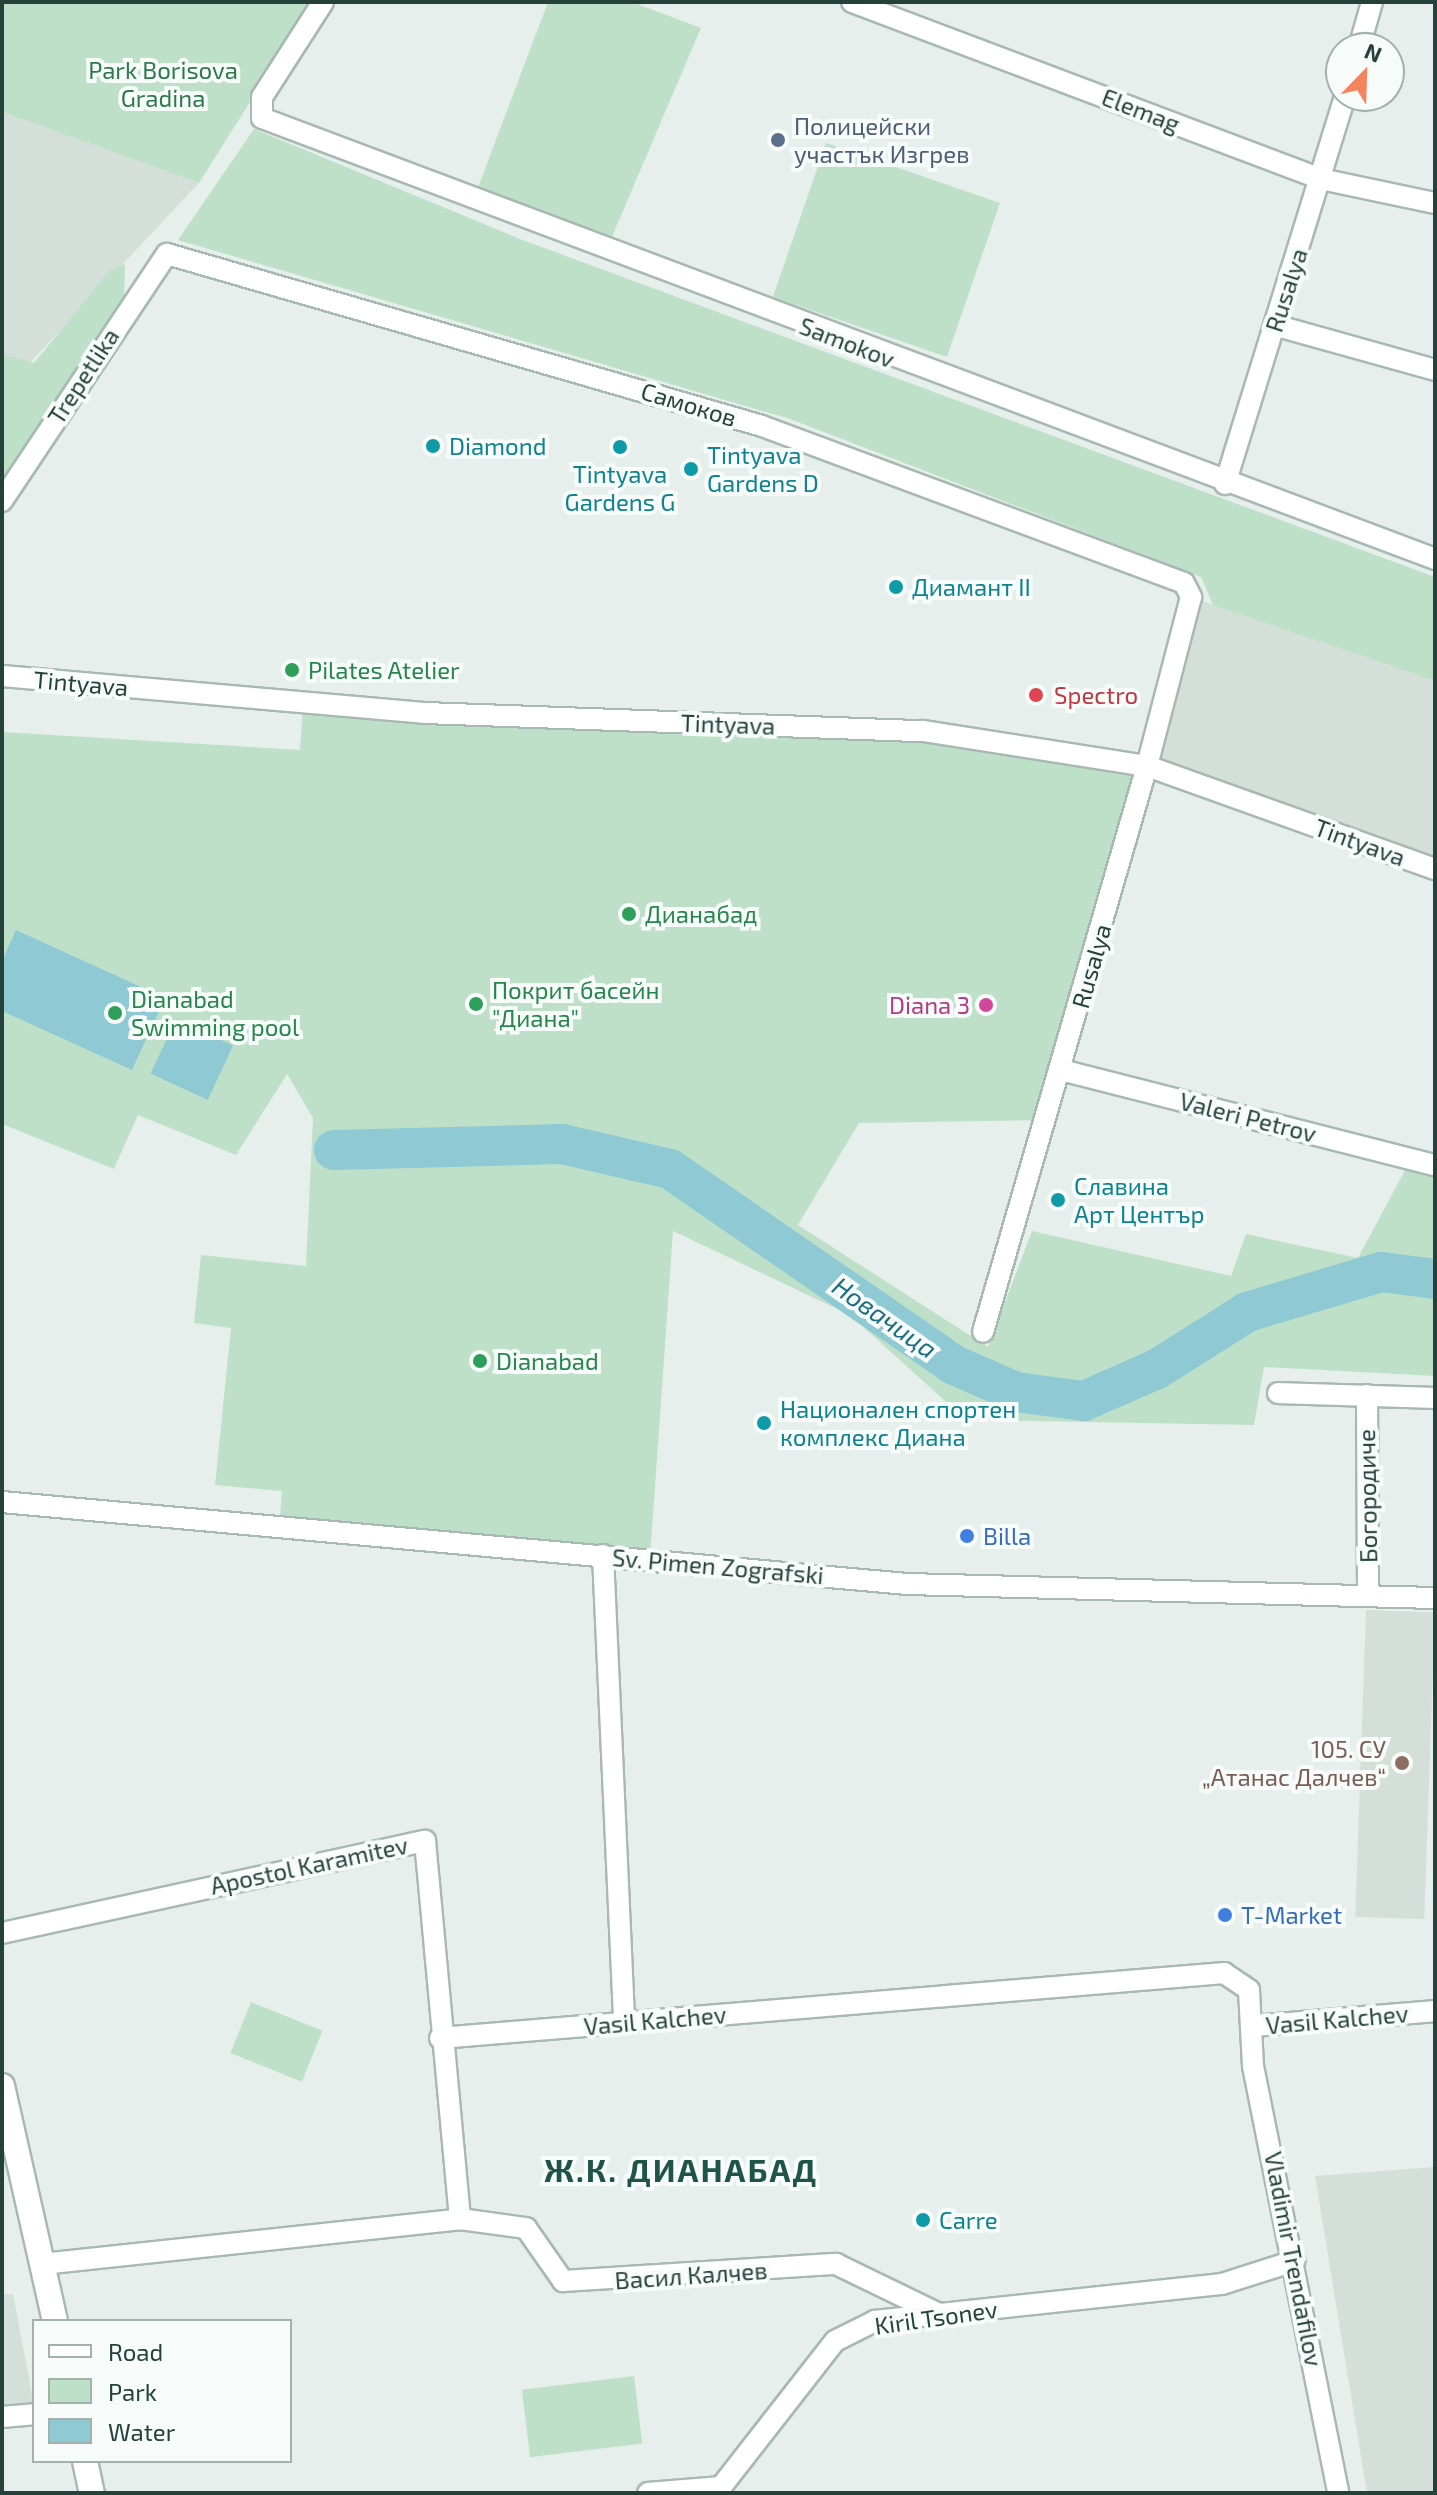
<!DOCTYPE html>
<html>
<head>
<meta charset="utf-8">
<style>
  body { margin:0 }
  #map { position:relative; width:1437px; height:2495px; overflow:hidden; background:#e6efeb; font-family:"Exo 2",sans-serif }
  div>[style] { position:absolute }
  .built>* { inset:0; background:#d4dfda; transform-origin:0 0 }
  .green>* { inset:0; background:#bfe0c8; transform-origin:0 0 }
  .water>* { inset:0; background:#8ec9d4; transform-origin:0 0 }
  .river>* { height:40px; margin:-20px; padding:0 20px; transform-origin:20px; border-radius:20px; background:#8ec9d4 }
  .roads { filter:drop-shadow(2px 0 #a8b8b2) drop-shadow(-2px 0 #a8b8b2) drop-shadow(0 2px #a8b8b2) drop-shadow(0 -2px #a8b8b2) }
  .minor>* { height:20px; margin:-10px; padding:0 10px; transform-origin:10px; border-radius:10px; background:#fff }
  .tertiary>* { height:24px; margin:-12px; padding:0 12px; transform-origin:12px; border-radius:12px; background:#fff }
  .dots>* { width:22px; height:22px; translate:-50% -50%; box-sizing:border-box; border:4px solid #f7fbf9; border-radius:50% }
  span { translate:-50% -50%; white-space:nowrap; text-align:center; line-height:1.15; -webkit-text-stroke:8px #f7fbf9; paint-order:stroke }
  .park-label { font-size:24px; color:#2d7a4b }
  .street-label { font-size:24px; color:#24423a }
  .service-label { font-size:24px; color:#4e5e75 }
  .left { translate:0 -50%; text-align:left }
  .culture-label { font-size:24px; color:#0d838f }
  .leisure-label { font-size:24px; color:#27864d }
  .health-label { font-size:24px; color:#be3a42 }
  .hotel-label { font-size:24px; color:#b23c85 }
  .right { translate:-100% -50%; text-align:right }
  .shop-label { font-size:24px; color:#366cbe }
  .education-label { font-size:24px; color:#785e54 }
  .water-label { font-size:26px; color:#1c6f80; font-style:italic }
  .district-label { font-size:32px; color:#1f5548; font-weight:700; letter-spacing:2px }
  .frame { position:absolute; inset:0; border:4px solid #24423a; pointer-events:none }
  .legend { position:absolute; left:32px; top:2319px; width:260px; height:144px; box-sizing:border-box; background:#f7fbf9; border:2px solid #a3b1ad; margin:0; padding:10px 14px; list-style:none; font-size:24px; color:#24423a }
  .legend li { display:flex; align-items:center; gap:16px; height:40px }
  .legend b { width:40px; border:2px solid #a3b1ad }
  .north { position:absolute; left:1325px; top:32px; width:80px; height:80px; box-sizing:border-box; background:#f7fbf9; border:2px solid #a3b1ad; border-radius:50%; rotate:23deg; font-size:22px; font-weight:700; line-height:32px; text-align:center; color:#24423a }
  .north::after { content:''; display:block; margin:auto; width:28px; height:36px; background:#f4845f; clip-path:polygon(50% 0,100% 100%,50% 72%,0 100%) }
</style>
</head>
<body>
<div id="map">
  <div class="built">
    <div style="clip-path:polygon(2px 112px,199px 183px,28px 365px,2px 354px)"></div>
    <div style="clip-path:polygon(1191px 597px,1435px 681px,1435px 869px,1147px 766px)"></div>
    <div style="left:1366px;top:1610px;width:69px;height:307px;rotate:2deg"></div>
    <div style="clip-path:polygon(1435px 2167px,1435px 2493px,1367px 2493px,1315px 2176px)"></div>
    <div style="clip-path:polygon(13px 2294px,34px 2405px,2px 2408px,2px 2295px)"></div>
  </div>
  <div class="green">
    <div style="clip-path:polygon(2px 2px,313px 2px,199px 183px,2px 112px)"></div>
    <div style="clip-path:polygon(548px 2px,632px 2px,701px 28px,611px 239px,477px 190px)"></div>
    <div style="clip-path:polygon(254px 129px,520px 239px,1435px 577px,1435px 681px,1213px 605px,1201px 577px,790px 419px,178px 240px)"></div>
    <div style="left:826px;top:143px;width:184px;height:163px;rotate:19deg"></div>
    <div style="clip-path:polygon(125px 264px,124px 303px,2px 479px,2px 354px,34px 363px,110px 270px)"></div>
    <div style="clip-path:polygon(303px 703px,923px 731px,1133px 772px,1044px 1120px,859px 1123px,798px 1225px,988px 1347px,1032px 1231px,1231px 1276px,1246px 1234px,1358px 1258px,1411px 1159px,1435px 1165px,1435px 1376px,1264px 1367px,1254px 1425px,966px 1420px,850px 1315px,673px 1231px,650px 1558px,279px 1528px,282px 1491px,215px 1485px,231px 1328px,194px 1323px,201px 1255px,306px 1266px,313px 1118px,287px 1074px,236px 1155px,138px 1115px,114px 1169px,2px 1124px,2px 732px,300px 750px)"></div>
    <div style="left:251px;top:2002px;width:77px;height:55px;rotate:22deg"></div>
    <div style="left:634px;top:2376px;width:68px;height:113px;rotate:83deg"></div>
  </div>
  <div class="water">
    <div style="clip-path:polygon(16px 930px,165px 998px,132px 1070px,2px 1011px,2px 961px)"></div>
    <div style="left:176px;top:1019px;width:63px;height:60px;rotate:25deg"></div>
  </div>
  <div class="river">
    <div style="left:334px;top:1150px;width:228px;rotate:-1.5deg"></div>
    <div style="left:562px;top:1144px;width:111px;rotate:13deg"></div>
    <div style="left:670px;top:1169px;width:345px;rotate:34.6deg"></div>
    <div style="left:954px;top:1365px;width:68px;rotate:23.5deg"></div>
    <div style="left:1016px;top:1392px;width:69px;rotate:7.5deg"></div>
    <div style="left:1084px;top:1401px;width:80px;rotate:-23.7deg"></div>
    <div style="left:1157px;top:1369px;width:107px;rotate:-32.3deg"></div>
    <div style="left:1247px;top:1312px;width:140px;rotate:-16.6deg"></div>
    <div style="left:1381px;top:1272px;width:54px;rotate:7.4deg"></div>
  </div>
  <div class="roads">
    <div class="minor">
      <div style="left:323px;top:2px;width:113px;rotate:122.7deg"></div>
      <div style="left:262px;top:97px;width:21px;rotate:90deg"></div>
      <div style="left:262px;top:118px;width:1253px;rotate:20.6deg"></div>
      <div style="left:852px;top:2px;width:501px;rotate:20.68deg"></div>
      <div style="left:1321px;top:179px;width:116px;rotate:11.9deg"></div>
      <div style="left:1359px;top:48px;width:48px;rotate:-74.2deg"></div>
      <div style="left:1274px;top:325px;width:167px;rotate:15.6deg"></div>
      <div style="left:1225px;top:484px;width:406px;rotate:-72.8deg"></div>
      <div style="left:2px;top:501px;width:297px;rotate:-56.3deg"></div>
      <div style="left:167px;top:254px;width:619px;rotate:16.12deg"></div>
      <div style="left:762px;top:426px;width:450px;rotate:20.4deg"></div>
      <div style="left:1184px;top:583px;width:16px;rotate:63deg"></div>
      <div style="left:1191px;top:597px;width:175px;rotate:104.6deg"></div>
      <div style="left:1147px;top:766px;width:589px;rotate:106.16deg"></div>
      <div style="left:2px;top:676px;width:425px;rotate:5deg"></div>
      <div style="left:425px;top:713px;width:498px;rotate:2.1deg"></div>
      <div style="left:923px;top:731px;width:227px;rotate:8.9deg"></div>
      <div style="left:1147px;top:766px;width:306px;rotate:19.7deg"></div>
      <div style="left:1061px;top:1070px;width:386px;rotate:14.3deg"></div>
      <div style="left:1278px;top:1393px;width:157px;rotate:1.8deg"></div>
      <div style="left:1367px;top:1395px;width:201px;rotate:89.7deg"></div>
      <div style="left:2px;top:1502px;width:909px;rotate:5.18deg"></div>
      <div style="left:907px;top:1584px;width:528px;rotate:1.52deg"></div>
      <div style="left:603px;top:1555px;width:467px;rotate:87.4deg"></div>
      <div style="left:2px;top:1933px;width:433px;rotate:-12.3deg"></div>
      <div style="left:425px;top:1841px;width:380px;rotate:84.7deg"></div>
      <div style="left:1254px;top:2026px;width:182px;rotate:-4.7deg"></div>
      <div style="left:440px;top:2038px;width:787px;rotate:-4.74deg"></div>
      <div style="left:1224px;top:1973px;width:30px;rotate:34deg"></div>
      <div style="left:1249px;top:1990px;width:76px;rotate:87deg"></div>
      <div style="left:1253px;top:2066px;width:435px;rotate:78.7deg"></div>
      <div style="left:42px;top:2264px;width:420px;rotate:-6.1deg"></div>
      <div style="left:460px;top:2219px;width:67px;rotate:7.8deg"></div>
      <div style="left:526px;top:2228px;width:65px;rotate:55.1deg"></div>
      <div style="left:563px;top:2281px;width:274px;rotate:-3.6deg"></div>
      <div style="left:836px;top:2264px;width:114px;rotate:25.9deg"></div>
      <div style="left:2px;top:2417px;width:32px;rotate:-5deg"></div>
      <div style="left:648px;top:2493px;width:73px;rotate:-4.7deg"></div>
      <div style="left:721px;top:2487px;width:185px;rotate:-52deg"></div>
      <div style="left:835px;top:2341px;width:45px;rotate:-26.6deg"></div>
      <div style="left:875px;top:2321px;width:349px;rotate:-6.1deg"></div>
      <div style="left:1222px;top:2284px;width:76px;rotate:-17.7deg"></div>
    </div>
    <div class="tertiary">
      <div style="left:2px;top:2086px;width:241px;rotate:77.3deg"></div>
      <div style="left:85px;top:2461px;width:33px;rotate:78deg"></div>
    </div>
  </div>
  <div class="dots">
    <div style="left:778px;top:140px;background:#5c6f8a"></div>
    <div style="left:433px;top:446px;background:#0f9aa8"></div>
    <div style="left:620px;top:447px;background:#0f9aa8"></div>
    <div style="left:691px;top:469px;background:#0f9aa8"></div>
    <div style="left:896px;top:587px;background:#0f9aa8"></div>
    <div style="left:292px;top:670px;background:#2e9e5b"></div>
    <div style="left:1036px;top:695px;background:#e0444e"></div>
    <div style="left:629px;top:914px;background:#2e9e5b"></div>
    <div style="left:476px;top:1004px;background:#2e9e5b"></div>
    <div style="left:986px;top:1005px;background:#d1479c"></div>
    <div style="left:115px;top:1013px;background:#2e9e5b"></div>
    <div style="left:1058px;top:1200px;background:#0f9aa8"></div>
    <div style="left:480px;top:1361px;background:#2e9e5b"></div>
    <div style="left:764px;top:1423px;background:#0f9aa8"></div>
    <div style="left:967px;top:1536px;background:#3f7fe0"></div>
    <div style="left:1402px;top:1763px;background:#8d6e63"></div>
    <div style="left:1225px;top:1915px;background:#3f7fe0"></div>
    <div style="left:923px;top:2220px;background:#0f9aa8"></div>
  </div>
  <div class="park-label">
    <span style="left:163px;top:84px">Park Borisova<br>Gradina</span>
  </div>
  <div class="street-label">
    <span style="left:1141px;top:110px;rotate:21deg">Elemag</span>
    <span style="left:1286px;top:290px;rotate:-72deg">Rusalya</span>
    <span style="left:847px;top:342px;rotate:21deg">Samokov</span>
    <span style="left:83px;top:376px;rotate:-57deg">Trepetlika</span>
    <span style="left:689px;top:404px;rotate:17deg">Самоков</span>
    <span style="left:81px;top:683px;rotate:5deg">Tintyava</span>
    <span style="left:728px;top:724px;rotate:2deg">Tintyava</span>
    <span style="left:1360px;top:842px;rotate:20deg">Tintyava</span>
    <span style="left:1091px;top:966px;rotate:-74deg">Rusalya</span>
    <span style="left:1248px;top:1117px;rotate:14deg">Valeri Petrov</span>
    <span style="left:1367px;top:1496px;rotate:-91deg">Богородиче</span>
    <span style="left:718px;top:1566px;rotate:5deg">Sv. Pimen Zografski</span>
    <span style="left:309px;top:1865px;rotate:-12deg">Apostol Karamitev</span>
    <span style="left:1337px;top:2019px;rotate:-5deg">Vasil Kalchev</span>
    <span style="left:655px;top:2020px;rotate:-5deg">Vasil Kalchev</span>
    <span style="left:1294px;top:2259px;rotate:79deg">Vladimir Trendafilov</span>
    <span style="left:691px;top:2275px;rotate:-4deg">Васил Калчев</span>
    <span style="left:936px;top:2317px;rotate:-8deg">Kiril Tsonev</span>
  </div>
  <div class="service-label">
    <span class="left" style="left:794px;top:140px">Полицейски<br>участък Изгрев</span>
  </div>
  <div class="culture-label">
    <span class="left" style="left:449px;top:446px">Diamond</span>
    <span class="left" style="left:707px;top:469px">Tintyava<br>Gardens D</span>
    <span style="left:620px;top:488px">Tintyava<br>Gardens G</span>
    <span class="left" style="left:912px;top:587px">Диамант II</span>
    <span class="left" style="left:1074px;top:1200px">Славина<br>Арт Център</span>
    <span class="left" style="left:780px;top:1423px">Национален спортен<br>комплекс Диана</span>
    <span class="left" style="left:939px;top:2220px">Carre</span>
  </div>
  <div class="leisure-label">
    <span class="left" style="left:308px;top:670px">Pilates Atelier</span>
    <span class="left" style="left:645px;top:914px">Дианабад</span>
    <span class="left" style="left:492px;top:1004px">Покрит басейн<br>"Диана"</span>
    <span class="left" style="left:131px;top:1013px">Dianabad<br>Swimming pool</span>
    <span class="left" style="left:496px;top:1361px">Dianabad</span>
  </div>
  <div class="health-label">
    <span class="left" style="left:1054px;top:695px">Spectro</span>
  </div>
  <div class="hotel-label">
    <span class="right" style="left:970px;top:1005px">Diana 3</span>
  </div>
  <div class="shop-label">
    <span class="left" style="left:983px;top:1536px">Billa</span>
    <span class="left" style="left:1241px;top:1915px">T-Market</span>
  </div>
  <div class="education-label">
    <span class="right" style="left:1386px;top:1763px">105. СУ<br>„Атанас Далчев“</span>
  </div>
  <div class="water-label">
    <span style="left:885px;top:1317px;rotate:35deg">Новачица</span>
  </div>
  <div class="district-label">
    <span style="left:681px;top:2169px">Ж.К. ДИАНАБАД</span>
  </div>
  <div class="frame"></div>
  <ul class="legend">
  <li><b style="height:10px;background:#fff"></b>Road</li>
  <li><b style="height:22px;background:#bfe0c8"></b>Park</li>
  <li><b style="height:22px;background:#8ec9d4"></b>Water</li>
  </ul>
  <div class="north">N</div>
</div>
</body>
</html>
